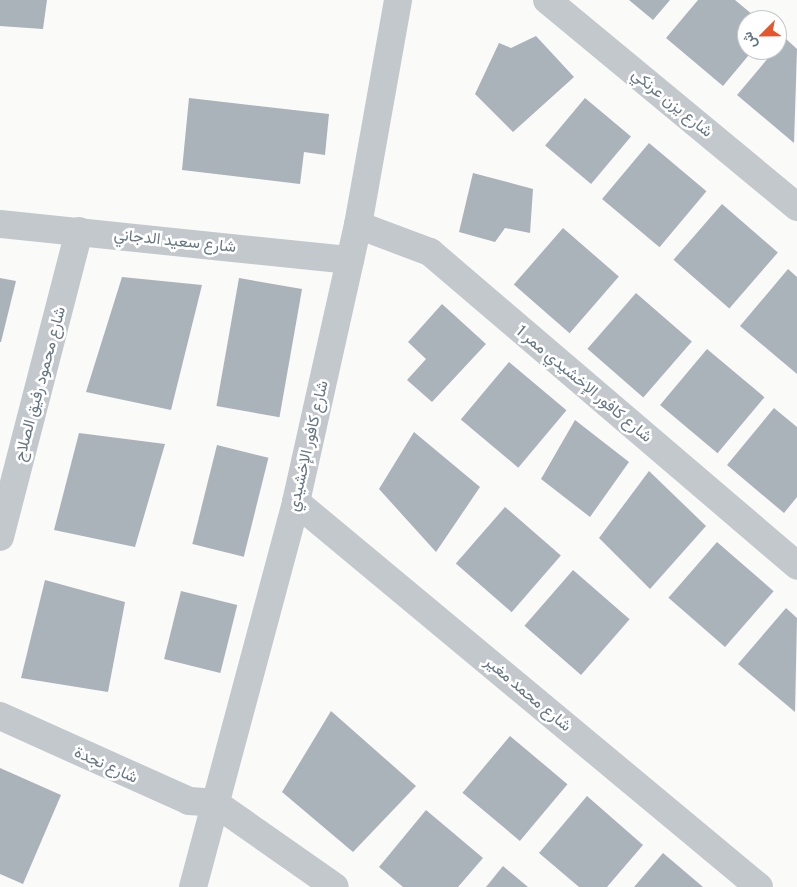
<!DOCTYPE html>
<html>
<head>
<meta charset="utf-8">
<style>
  body { margin:0 }
  #map { position:relative; width:797px; height:887px; overflow:hidden; background:#fafaf8; font-family:"Public Sans",Vazirmatn,sans-serif }
  div>[style] { position:absolute }
  .building>* { inset:0; background:#aab3b9; transform-origin:0 0 }
  .minor>* { height:28px; margin:-14px; padding:0 14px; transform-origin:14px; border-radius:14px; background:#c3c8cc }
  span { translate:-50% -50%; white-space:nowrap; text-align:center; line-height:1.15; -webkit-text-stroke:5px #fff; paint-order:stroke }
  .street-label { font-size:16px; color:#657683 }
  .north { position:absolute; left:737px; top:10px; width:50px; height:50px; box-sizing:border-box; background:#fff; border:1px solid #c1c8cd; border-radius:50%; rotate:247deg; font-size:14px; font-weight:700; line-height:20px; text-align:center; color:#657683 }
  .north::after { content:''; display:block; margin:auto; width:18px; height:22px; background:#e4572e; clip-path:polygon(50% 0,100% 100%,50% 72%,0 100%) }
</style>
</head>
<body>
<div id="map">
  <div class="building">
    <div style="clip-path:polygon(0 0,47px 0,43px 29px,0 26px)"></div>
    <div style="clip-path:polygon(629px 0,670px 0,653px 20px)"></div>
    <div style="clip-path:polygon(698px 0,735px 0,759px 20px,747px 20px,747px 50px,753px 50px,723px 86px,666px 38px)"></div>
    <div style="clip-path:polygon(536px 36px,574px 77px,513px 132px,475px 94px,499px 43px,511px 48px)"></div>
    <div style="clip-path:polygon(785px 38px,797px 49px,794px 143px,737px 95px)"></div>
    <div style="clip-path:polygon(189px 98px,329px 114px,325px 155px,304px 152px,300px 184px,182px 170px)"></div>
    <div style="left:585px;top:98px;width:60px;height:62px;rotate:40deg"></div>
    <div style="left:649px;top:143px;width:75px;height:73px;rotate:40deg"></div>
    <div style="clip-path:polygon(473px 173px,533px 189px,530px 233px,505px 228px,495px 242px,459px 232px)"></div>
    <div style="left:722px;top:204px;width:74px;height:74px;rotate:41deg"></div>
    <div style="left:563px;top:228px;width:74px;height:75px;rotate:41deg"></div>
    <div style="clip-path:polygon(788px 269px,797px 277px,797px 374px,740px 326px)"></div>
    <div style="clip-path:polygon(122px 277px,202px 285px,171px 410px,86px 392px)"></div>
    <div style="clip-path:polygon(0 278px,16px 281px,1px 342px,0 342px)"></div>
    <div style="left:239px;top:278px;width:64px;height:130px;rotate:10deg"></div>
    <div style="left:636px;top:293px;width:74px;height:74px;rotate:41deg"></div>
    <div style="clip-path:polygon(442px 304px,486px 344px,432px 402px,407px 380px,426px 359px,408px 342px)"></div>
    <div style="left:707px;top:349px;width:75px;height:73px;rotate:40deg"></div>
    <div style="left:509px;top:362px;width:75px;height:75px;rotate:40deg"></div>
    <div style="clip-path:polygon(774px 408px,797px 427px,797px 497px,784px 513px,727px 465px)"></div>
    <div style="clip-path:polygon(575px 420px,629px 462px,590px 517px,541px 479px)"></div>
    <div style="clip-path:polygon(414px 432px,480px 487px,436px 552px,379px 489px)"></div>
    <div style="clip-path:polygon(79px 433px,165px 444px,135px 547px,54px 530px)"></div>
    <div style="left:217px;top:445px;width:53px;height:102px;rotate:14deg"></div>
    <div style="clip-path:polygon(649px 471px,706px 526px,650px 589px,599px 538px)"></div>
    <div style="left:505px;top:507px;width:74px;height:75px;rotate:41deg"></div>
    <div style="left:717px;top:542px;width:75px;height:74px;rotate:41deg"></div>
    <div style="left:573px;top:570px;width:75px;height:74px;rotate:41deg"></div>
    <div style="clip-path:polygon(45px 580px,125px 602px,108px 692px,21px 678px)"></div>
    <div style="left:181px;top:591px;width:58px;height:70px;rotate:14deg"></div>
    <div style="clip-path:polygon(786px 608px,797px 618px,795px 712px,738px 664px)"></div>
    <div style="clip-path:polygon(331px 711px,416px 786px,353px 852px,282px 792px)"></div>
    <div style="left:510px;top:736px;width:75px;height:74px;rotate:40deg"></div>
    <div style="clip-path:polygon(0 768px,61px 795px,23px 884px,0 874px)"></div>
    <div style="clip-path:polygon(587px 796px,643px 845px,607px 887px,579px 887px,539px 853px)"></div>
    <div style="clip-path:polygon(426px 810px,483px 858px,458px 887px,403px 887px,379px 867px)"></div>
    <div style="clip-path:polygon(663px 853px,703px 887px,634px 887px)"></div>
    <div style="clip-path:polygon(503px 866px,528px 887px,486px 887px)"></div>
  </div>
  <div class="minor">
    <div style="left:547px;top:0;width:325px;rotate:39.6deg"></div>
    <div style="left:0;top:224px;width:352px;rotate:5.9deg"></div>
    <div style="left:358px;top:225px;width:77px;rotate:20.6deg"></div>
    <div style="left:430px;top:252px;width:483px;rotate:40.5deg"></div>
    <div style="left:296px;top:502px;width:602px;rotate:39.74deg"></div>
    <div style="left:0;top:537px;width:316px;rotate:-75.5deg"></div>
    <div style="left:0;top:716px;width:207px;rotate:24.2deg"></div>
    <div style="left:189px;top:801px;width:26px;rotate:4deg"></div>
    <div style="left:215px;top:803px;width:146px;rotate:35deg"></div>
    <div style="left:193px;top:887px;width:399px;rotate:-75deg"></div>
    <div style="left:296px;top:502px;width:284px;rotate:-77.4deg"></div>
    <div style="left:358px;top:225px;width:229px;rotate:-79.9deg"></div>
  </div>
  <div class="street-label">
    <span style="left:672px;top:103px;rotate:39deg">شارع يزن عرنكي</span>
    <span style="left:175px;top:241px;rotate:6deg">شارع سعيد الدجاني</span>
    <span style="left:40px;top:384px;rotate:-75deg">شارع محمود رفيق الصلاح</span>
    <span style="left:584px;top:384px;rotate:40deg">شارع كافور الإخشيدي ممر 1</span>
    <span style="left:308px;top:446px;rotate:-77deg">شارع كافور الإخشيدي</span>
    <span style="left:528px;top:694px;rotate:40deg">شارع محمد مغير</span>
    <span style="left:106px;top:765px;rotate:24deg">شارع نجدة</span>
  </div>
  <div class="north">ش</div>
</div>
</body>
</html>
